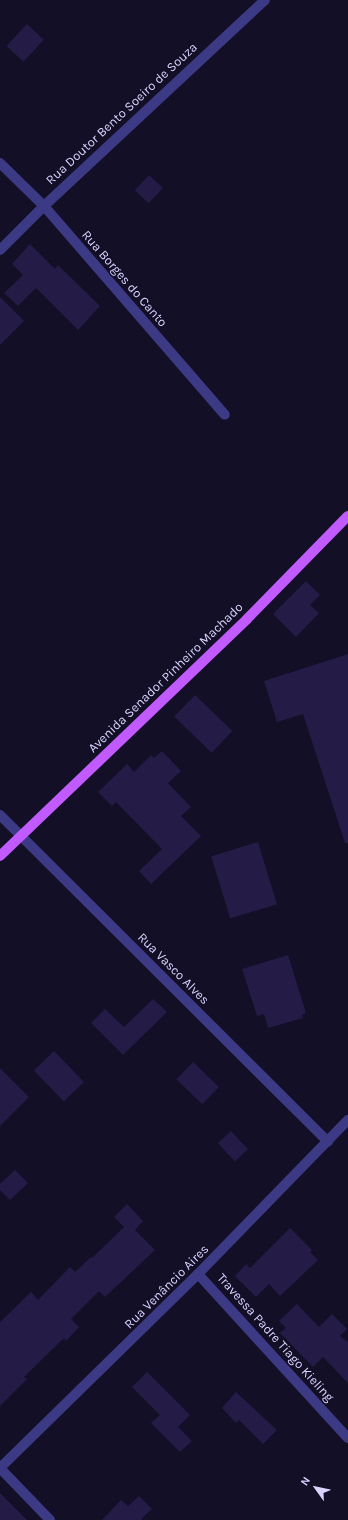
<!DOCTYPE html>
<html>
<head>
<meta charset="utf-8">
<style>
  body { margin:0 }
  #map { position:relative; width:348px; height:1520px; overflow:hidden; background:#130f26; font-family:Karla,sans-serif }
  div>[style] { position:absolute }
  .building>* { inset:0; background:#241b47; transform-origin:0 0 }
  .minor>* { height:10px; margin:-5px; padding:0 5px; transform-origin:5px; border-radius:5px; background:#3d3a85 }
  .major>* { height:10px; margin:-5px; padding:0 5px; transform-origin:5px; border-radius:5px; background:#c25bff }
  span { translate:-50% -50%; white-space:nowrap; text-align:center; line-height:1.15; -webkit-text-stroke:3px #130f26; paint-order:stroke }
  .street-label { font-size:13px; color:#d9d4ff }
  .north { position:absolute; left:296px; top:1468px; width:40px; height:40px; -webkit-text-stroke:3px #130f26; paint-order:stroke; rotate:303deg; font-size:11px; font-weight:700; line-height:16px; text-align:center; color:#d9d4ff }
  .north::after { content:''; display:block; margin:auto; width:14px; height:18px; background:#d9d4ff; clip-path:polygon(50% 0,100% 100%,50% 72%,0 100%) }
</style>
</head>
<body>
<div id="map">
  <div class="building">
    <div style="left:27px;top:24px;width:23px;height:30px;rotate:43deg"></div>
    <div style="left:149px;top:175px;width:19px;height:21px;rotate:43deg"></div>
    <div style="clip-path:polygon(30px 244px,55px 269px,58px 265px,100px 306px,78px 330px,36px 288px,18px 306px,4px 293px,23px 275px,12px 264px)"></div>
    <div style="clip-path:polygon(0 297px,24px 321px,0 345px)"></div>
    <div style="clip-path:polygon(306px 581px,320px 595px,310px 605px,319px 613px,296px 637px,273px 614px)"></div>
    <div style="clip-path:polygon(348px 654px,348px 843px,345px 843px,303px 714px,277px 722px,264px 681px)"></div>
    <div style="left:195px;top:695px;width:52px;height:30px;rotate:44deg"></div>
    <div style="clip-path:polygon(162px 751px,181px 771px,168px 783px,191px 807px,181px 816px,201px 836px,151px 884px,139px 871px,162px 849px,116px 802px,112px 806px,98px 792px,127px 764px,134px 772px,151px 755px,154px 758px)"></div>
    <div style="left:258px;top:842px;width:65px;height:49px;rotate:73deg"></div>
    <div style="clip-path:polygon(288px 955px,306px 1013px,302px 1015px,303px 1018px,268px 1028px,264px 1014px,257px 1016px,242px 969px)"></div>
    <div style="clip-path:polygon(153px 999px,167px 1012px,123px 1055px,91px 1023px,105px 1009px,124px 1027px)"></div>
    <div style="left:54px;top:1051px;width:43px;height:28px;rotate:46deg"></div>
    <div style="left:193px;top:1062px;width:36px;height:24px;rotate:44deg"></div>
    <div style="clip-path:polygon(0 1068px,29px 1097px,0 1126px)"></div>
    <div style="left:231px;top:1131px;width:25px;height:18px;rotate:47deg"></div>
    <div style="clip-path:polygon(15px 1170px,28px 1183px,10px 1200px,0 1190px,0 1184px)"></div>
    <div style="clip-path:polygon(127px 1204px,143px 1221px,135px 1230px,155px 1250px,105px 1297px,99px 1291px,71px 1319px,79px 1327px,66px 1341px,64px 1338px,24px 1377px,27px 1379px,0 1406px,0 1322px,31px 1292px,38px 1300px,70px 1267px,75px 1272px,91px 1257px,92px 1258px,124px 1227px,114px 1217px)"></div>
    <div style="clip-path:polygon(290px 1228px,312px 1250px,310px 1252px,318px 1260px,280px 1296px,269px 1284px,256px 1297px,235px 1276px,246px 1264px,250px 1268px)"></div>
    <div style="clip-path:polygon(297px 1304px,319px 1327px,332px 1314px,347px 1329px,340px 1336px,348px 1342px,348px 1383px,323px 1357px,313px 1367px,280px 1333px,286px 1328px,279px 1321px)"></div>
    <div style="clip-path:polygon(147px 1372px,190px 1415px,178px 1427px,192px 1441px,180px 1452px,151px 1423px,160px 1415px,132px 1387px)"></div>
    <div style="clip-path:polygon(236px 1392px,277px 1430px,263px 1444px,239px 1420px,236px 1423px,222px 1408px)"></div>
    <div style="clip-path:polygon(0 1493px,27px 1520px,0 1520px)"></div>
    <div style="clip-path:polygon(139px 1496px,152px 1509px,141px 1519px,143px 1520px,102px 1520px,121px 1500px,128px 1506px)"></div>
  </div>
  <div class="minor">
    <div style="left:0;top:163px;width:62px;rotate:44.3deg"></div>
    <div style="left:44px;top:206px;width:276px;rotate:49.1deg"></div>
    <div style="left:0;top:250px;width:62px;rotate:-45deg"></div>
    <div style="left:44px;top:206px;width:302px;rotate:-43deg"></div>
    <div style="left:0;top:815px;width:463px;rotate:44.9deg"></div>
    <div style="left:198px;top:1274px;width:222px;rotate:47.6deg"></div>
    <div style="left:50px;top:1520px;width:72px;rotate:-133.9deg"></div>
    <div style="left:0;top:1468px;width:277px;rotate:-44.4deg"></div>
    <div style="left:198px;top:1274px;width:215px;rotate:-45.8deg"></div>
  </div>
  <div class="major">
    <div style="left:0;top:856px;width:342px;rotate:-43.8deg"></div>
    <div style="left:247px;top:619px;width:144px;rotate:-45.6deg"></div>
  </div>
  <div class="street-label">
    <span style="left:122px;top:114px;rotate:-43deg">Rua Doutor Bento Soeiro de Souza</span>
    <span style="left:124px;top:279px;rotate:49deg">Rua Borges do Canto</span>
    <span style="left:166px;top:678px;rotate:-44deg">Avenida Senador Pinheiro Machado</span>
    <span style="left:173px;top:969px;rotate:45deg">Rua Vasco Alves</span>
    <span style="left:167px;top:1287px;rotate:-45deg">Rua Venâncio Aires</span>
    <span style="left:275px;top:1338px;rotate:48deg">Travessa Padre Tiago Kieling</span>
  </div>
  <div class="north">N</div>
</div>
</body>
</html>
